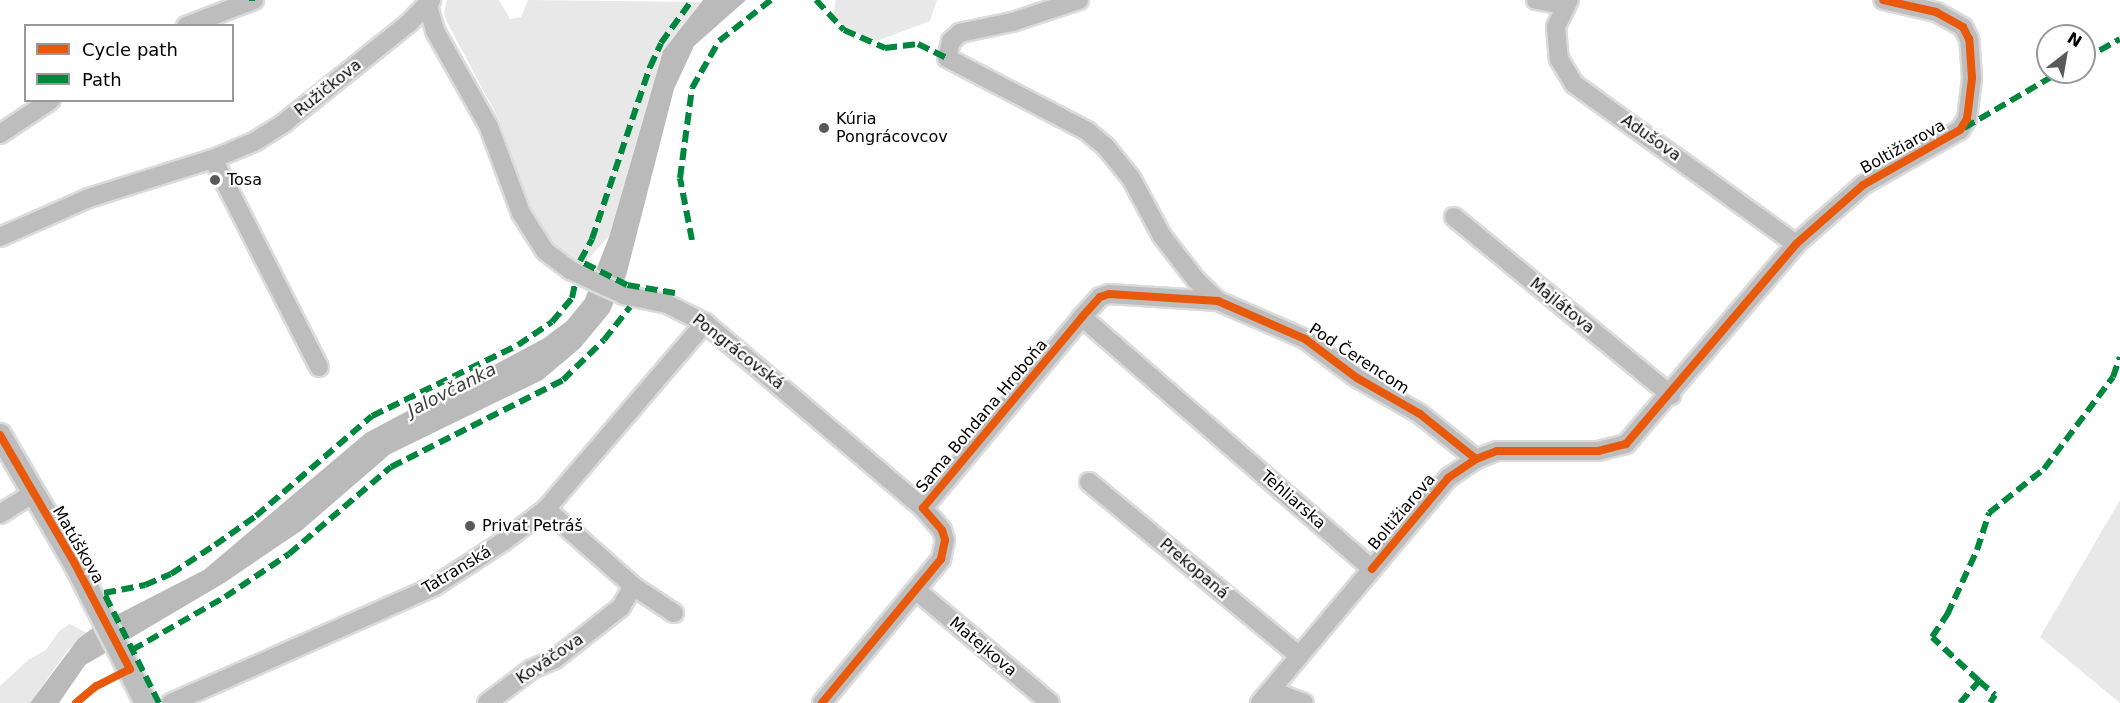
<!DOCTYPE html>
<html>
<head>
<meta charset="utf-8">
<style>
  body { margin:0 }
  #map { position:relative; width:2120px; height:703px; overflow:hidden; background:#fff; font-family:"DejaVu Sans",sans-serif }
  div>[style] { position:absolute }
  .green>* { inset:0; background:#e8e8e8 }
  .water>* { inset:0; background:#bababa }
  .roads { filter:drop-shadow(2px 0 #dbdbdb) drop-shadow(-2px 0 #dbdbdb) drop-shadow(0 2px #dbdbdb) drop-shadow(0 -2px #dbdbdb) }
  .minor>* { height:18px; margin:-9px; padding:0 9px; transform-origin:9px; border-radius:9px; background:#bdbdbd }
  .major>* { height:22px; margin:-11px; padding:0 11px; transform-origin:11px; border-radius:11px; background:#bdbdbd }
  .quiet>* { height:6px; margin-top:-3px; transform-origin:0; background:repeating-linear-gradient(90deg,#00873e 0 12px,transparent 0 18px) }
  .cycleway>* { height:8px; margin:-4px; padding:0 4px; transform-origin:4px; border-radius:4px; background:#e8590c }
  .dots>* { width:16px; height:16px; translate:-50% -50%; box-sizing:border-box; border:3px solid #fff; border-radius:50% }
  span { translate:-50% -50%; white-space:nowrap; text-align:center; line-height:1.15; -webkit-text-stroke:4.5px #fff; paint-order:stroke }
  .street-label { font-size:16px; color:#000 }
  .poi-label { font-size:16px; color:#000 }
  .left { translate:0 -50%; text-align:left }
  .water-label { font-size:18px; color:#3e3e3e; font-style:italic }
  .legend { position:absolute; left:24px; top:24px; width:210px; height:78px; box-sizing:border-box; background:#fff; border:2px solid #999; margin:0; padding:8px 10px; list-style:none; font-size:18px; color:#000 }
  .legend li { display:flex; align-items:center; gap:12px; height:30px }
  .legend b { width:30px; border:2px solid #999 }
  .north { position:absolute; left:2036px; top:24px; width:60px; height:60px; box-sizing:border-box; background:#fff; border:2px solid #999; border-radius:50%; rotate:31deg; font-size:16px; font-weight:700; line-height:24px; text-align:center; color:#000 }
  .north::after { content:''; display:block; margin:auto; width:21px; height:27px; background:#595959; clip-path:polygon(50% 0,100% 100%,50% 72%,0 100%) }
</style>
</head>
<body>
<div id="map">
  <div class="green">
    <div style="clip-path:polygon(447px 0,499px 0,510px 19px,521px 17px,528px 0,701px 2px,663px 51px,609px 236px,583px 265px,555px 247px,529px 206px,499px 120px,447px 22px,444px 13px)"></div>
    <div style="clip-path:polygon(836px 0,937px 0,930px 21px,874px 42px,832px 19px)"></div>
    <div style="clip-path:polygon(2120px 500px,2120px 703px,2040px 637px)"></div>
    <div style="clip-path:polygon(70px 624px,87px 633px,67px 651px,30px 703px,0 703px,0 686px,28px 660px,46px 650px,60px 630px)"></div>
  </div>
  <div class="water">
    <div style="clip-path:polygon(703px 0,746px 0,694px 46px,674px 89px,626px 276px,609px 313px,580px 348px,542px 380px,390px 454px,302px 530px,224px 583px,85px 665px,59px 703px,30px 703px,78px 639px,97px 625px,204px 570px,366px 433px,543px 339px,567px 321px,585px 299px,609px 237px,663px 51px)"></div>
  </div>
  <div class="roads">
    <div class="minor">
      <div style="left:1079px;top:0;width:71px;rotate:161.8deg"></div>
      <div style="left:1012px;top:22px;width:53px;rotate:168.1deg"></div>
      <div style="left:960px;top:33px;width:12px;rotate:138deg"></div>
      <div style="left:951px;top:41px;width:17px;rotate:103deg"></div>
      <div style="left:947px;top:58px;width:158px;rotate:27.5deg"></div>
      <div style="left:1087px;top:131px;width:23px;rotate:40deg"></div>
      <div style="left:1105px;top:146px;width:41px;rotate:50.9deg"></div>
      <div style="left:1131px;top:178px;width:66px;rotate:61.9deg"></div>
      <div style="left:1162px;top:236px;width:56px;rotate:52.3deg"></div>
      <div style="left:1196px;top:280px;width:30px;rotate:44deg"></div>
      <div style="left:1536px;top:0;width:29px;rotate:10deg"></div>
      <div style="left:1569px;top:0;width:30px;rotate:116deg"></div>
      <div style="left:1556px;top:27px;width:32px;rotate:85deg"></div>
      <div style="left:1559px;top:59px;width:29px;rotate:59deg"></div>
      <div style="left:1574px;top:84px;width:274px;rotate:35.8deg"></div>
      <div style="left:428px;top:6px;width:26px;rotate:74deg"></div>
      <div style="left:435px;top:31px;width:110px;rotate:60.6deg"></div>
      <div style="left:489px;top:127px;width:92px;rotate:69.6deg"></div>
      <div style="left:521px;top:213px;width:45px;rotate:57.7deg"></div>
      <div style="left:545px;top:251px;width:31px;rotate:37deg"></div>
      <div style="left:570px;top:270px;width:60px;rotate:24.8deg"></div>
      <div style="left:624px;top:295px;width:44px;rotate:11.8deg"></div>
      <div style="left:667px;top:304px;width:42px;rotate:26.6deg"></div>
      <div style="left:705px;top:323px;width:286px;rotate:40.3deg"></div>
      <div style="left:186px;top:26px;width:73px;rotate:-20.9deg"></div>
      <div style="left:0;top:134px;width:61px;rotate:-33.7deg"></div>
      <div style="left:1454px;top:217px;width:281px;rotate:39.4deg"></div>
      <div style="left:0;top:237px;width:97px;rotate:-23.7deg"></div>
      <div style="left:89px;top:198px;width:130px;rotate:-17.5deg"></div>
      <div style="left:1082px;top:317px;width:384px;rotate:41deg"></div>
      <div style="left:1372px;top:569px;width:175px;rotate:129.9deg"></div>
      <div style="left:319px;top:367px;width:233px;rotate:-117deg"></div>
      <div style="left:213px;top:159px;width:44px;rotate:-22.5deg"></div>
      <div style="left:254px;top:142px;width:36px;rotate:-32deg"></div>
      <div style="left:284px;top:123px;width:160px;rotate:-38.7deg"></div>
      <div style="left:409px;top:23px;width:32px;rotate:-46deg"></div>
      <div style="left:1089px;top:482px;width:273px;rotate:39.6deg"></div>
      <div style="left:546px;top:509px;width:116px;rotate:41.5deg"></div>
      <div style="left:633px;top:586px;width:49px;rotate:33.4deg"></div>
      <div style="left:0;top:514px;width:39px;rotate:-32deg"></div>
      <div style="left:1372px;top:569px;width:119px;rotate:-50.1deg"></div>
      <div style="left:1448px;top:478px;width:34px;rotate:-34deg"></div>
      <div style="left:1476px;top:459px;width:22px;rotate:-21deg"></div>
      <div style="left:1497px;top:451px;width:101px"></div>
      <div style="left:1598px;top:451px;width:29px;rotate:-14deg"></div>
      <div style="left:1626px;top:444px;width:262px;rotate:-49.6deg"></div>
      <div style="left:1796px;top:244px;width:89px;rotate:-41.4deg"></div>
      <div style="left:1863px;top:185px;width:112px;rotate:-29.6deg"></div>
      <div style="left:1960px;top:130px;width:13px;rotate:-58deg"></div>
      <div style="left:1967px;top:119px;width:41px;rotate:-83deg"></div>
      <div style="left:1972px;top:78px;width:39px;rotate:-94deg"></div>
      <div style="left:1969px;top:39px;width:13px;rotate:-117deg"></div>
      <div style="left:1963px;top:27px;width:31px;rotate:-151deg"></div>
      <div style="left:1936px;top:12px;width:54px;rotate:-167.2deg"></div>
      <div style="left:916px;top:590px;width:175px;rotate:40.1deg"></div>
      <div style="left:1262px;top:701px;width:24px;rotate:-12deg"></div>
      <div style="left:1285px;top:696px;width:20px;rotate:20deg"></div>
      <div style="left:171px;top:703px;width:289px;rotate:-23.9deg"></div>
      <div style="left:435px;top:586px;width:82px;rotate:-33.1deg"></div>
      <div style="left:504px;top:541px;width:53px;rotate:-37.3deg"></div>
      <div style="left:546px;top:509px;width:245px;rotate:-49.5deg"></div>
      <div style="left:487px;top:703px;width:56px;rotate:-37.1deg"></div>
      <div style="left:532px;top:669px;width:25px;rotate:-23deg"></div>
      <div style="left:555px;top:659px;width:84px;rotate:-38.2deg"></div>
      <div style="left:621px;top:607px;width:24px;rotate:-60deg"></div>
      <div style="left:822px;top:703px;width:187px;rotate:-50.4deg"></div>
      <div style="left:941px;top:559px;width:19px;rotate:-78deg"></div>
      <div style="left:945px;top:540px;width:10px;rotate:-107deg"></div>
      <div style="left:942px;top:530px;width:29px;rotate:-131deg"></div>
      <div style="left:923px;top:508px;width:249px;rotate:-50.2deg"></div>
      <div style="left:1082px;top:317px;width:27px;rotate:-48deg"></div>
      <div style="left:1100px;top:297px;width:9px;rotate:-18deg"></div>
      <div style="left:1109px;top:294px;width:109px;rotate:3.7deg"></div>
      <div style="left:1218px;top:301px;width:95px;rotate:23.6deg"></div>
      <div style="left:1305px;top:339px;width:65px;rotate:36.9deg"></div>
      <div style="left:1357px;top:378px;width:73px;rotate:29.7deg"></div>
      <div style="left:1420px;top:414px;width:72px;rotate:38.8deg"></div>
    </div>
    <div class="major">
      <div style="left:0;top:435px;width:149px;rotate:59.8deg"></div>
      <div style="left:75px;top:564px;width:156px;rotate:62.9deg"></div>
    </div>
  </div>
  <div class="quiet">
    <div style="left:252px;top:0;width:1px;rotate:90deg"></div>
    <div style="left:816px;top:0;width:41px;rotate:47deg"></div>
    <div style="left:844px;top:30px;width:45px;rotate:23.7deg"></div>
    <div style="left:885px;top:48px;width:33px;rotate:-7deg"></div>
    <div style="left:918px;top:44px;width:32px;rotate:26deg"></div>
    <div style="left:2084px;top:59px;width:41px;rotate:-29.1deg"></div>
    <div style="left:1964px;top:128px;width:111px;rotate:-30.3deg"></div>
    <div style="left:692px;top:240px;width:63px;rotate:-101deg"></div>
    <div style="left:680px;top:178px;width:91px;rotate:-82.4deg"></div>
    <div style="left:692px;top:88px;width:54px;rotate:-60.1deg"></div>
    <div style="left:719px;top:41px;width:66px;rotate:-38.3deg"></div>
    <div style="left:675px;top:293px;width:49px;rotate:-170.5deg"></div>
    <div style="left:627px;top:285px;width:53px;rotate:-152.9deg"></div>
    <div style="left:580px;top:261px;width:25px;rotate:-61deg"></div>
    <div style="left:592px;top:239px;width:182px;rotate:-71.4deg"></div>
    <div style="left:650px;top:67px;width:26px;rotate:-65deg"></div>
    <div style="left:661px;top:43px;width:53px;rotate:-54.2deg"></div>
    <div style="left:132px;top:650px;width:107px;rotate:-29.7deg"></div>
    <div style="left:225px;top:597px;width:77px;rotate:-33.9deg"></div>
    <div style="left:289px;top:554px;width:134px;rotate:-40.5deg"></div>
    <div style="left:391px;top:467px;width:193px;rotate:-26.8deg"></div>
    <div style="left:563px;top:380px;width:57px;rotate:-44.3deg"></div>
    <div style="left:604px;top:340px;width:42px;rotate:-51.8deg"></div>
    <div style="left:1979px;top:681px;width:21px;rotate:41deg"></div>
    <div style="left:1995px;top:695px;width:9px;rotate:122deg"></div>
    <div style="left:159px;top:703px;width:123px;rotate:-116.6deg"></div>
    <div style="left:104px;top:593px;width:42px;rotate:-11deg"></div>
    <div style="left:145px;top:585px;width:28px;rotate:-23deg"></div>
    <div style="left:171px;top:574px;width:53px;rotate:-33.4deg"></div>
    <div style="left:215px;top:545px;width:50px;rotate:-35.3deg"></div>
    <div style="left:256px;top:516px;width:153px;rotate:-40.8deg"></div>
    <div style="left:372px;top:416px;width:162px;rotate:-25.9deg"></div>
    <div style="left:518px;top:345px;width:41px;rotate:-34.1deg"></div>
    <div style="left:552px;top:322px;width:31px;rotate:-50deg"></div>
    <div style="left:572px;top:298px;width:14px;rotate:-78deg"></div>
    <div style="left:1960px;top:703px;width:29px;rotate:-49deg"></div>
    <div style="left:1979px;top:681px;width:64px;rotate:-136.9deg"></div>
    <div style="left:1932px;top:637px;width:27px;rotate:-56deg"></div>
    <div style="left:1947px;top:615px;width:72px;rotate:-65.2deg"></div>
    <div style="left:1977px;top:550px;width:39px;rotate:-72deg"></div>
    <div style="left:1989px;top:513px;width:70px;rotate:-38.7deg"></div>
    <div style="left:2044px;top:469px;width:115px;rotate:-53.1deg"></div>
    <div style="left:2113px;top:377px;width:21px;rotate:-71deg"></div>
  </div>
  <div class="cycleway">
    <div style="left:0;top:435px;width:149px;rotate:59.8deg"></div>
    <div style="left:75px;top:564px;width:119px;rotate:62.4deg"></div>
    <div style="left:130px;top:669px;width:38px;rotate:153deg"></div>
    <div style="left:96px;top:686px;width:26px;rotate:140deg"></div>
    <div style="left:1372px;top:569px;width:119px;rotate:-50.1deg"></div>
    <div style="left:1448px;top:478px;width:34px;rotate:-34deg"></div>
    <div style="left:1476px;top:459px;width:22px;rotate:-21deg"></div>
    <div style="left:1497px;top:451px;width:101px"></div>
    <div style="left:1598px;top:451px;width:29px;rotate:-14deg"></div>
    <div style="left:1626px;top:444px;width:262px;rotate:-49.6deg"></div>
    <div style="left:1796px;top:244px;width:89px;rotate:-41.4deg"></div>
    <div style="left:1863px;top:185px;width:112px;rotate:-29.6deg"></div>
    <div style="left:1960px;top:130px;width:13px;rotate:-58deg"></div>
    <div style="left:1967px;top:119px;width:41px;rotate:-83deg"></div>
    <div style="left:1972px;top:78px;width:39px;rotate:-94deg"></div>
    <div style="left:1969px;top:39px;width:13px;rotate:-117deg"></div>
    <div style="left:1963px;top:27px;width:31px;rotate:-151deg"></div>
    <div style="left:1936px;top:12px;width:54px;rotate:-167.2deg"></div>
    <div style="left:822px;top:703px;width:187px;rotate:-50.4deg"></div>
    <div style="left:941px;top:559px;width:19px;rotate:-78deg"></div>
    <div style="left:945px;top:540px;width:10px;rotate:-107deg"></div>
    <div style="left:942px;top:530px;width:29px;rotate:-131deg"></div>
    <div style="left:923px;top:508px;width:249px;rotate:-50.2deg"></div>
    <div style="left:1082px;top:317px;width:27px;rotate:-48deg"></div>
    <div style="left:1100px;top:297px;width:9px;rotate:-18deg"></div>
    <div style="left:1109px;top:294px;width:109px;rotate:3.7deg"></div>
    <div style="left:1218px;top:301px;width:95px;rotate:23.6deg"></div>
    <div style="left:1305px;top:339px;width:65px;rotate:36.9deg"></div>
    <div style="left:1357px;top:378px;width:73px;rotate:29.7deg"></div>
    <div style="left:1420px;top:414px;width:72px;rotate:38.8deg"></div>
  </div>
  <div class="dots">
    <div style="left:824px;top:128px;background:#595959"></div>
    <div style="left:215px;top:180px;background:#595959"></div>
    <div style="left:470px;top:526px;background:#595959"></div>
  </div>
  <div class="street-label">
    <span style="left:328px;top:88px;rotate:-39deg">Ružičkova</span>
    <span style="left:1651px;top:138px;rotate:35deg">Adušova</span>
    <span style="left:1903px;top:147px;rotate:-29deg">Boltižiarova</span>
    <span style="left:1562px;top:306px;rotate:39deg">Majlátova</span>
    <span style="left:738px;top:352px;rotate:38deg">Pongrácovská</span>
    <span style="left:1359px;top:359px;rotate:33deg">Pod Čerencom</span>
    <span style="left:982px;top:416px;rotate:-50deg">Sama Bohdana Hroboňa</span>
    <span style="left:1293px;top:500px;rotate:41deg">Tehliarska</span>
    <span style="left:1402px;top:512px;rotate:-50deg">Boltižiarova</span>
    <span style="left:78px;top:545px;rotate:60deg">Matúškova</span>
    <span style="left:1194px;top:569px;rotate:40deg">Prekopaná</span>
    <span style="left:457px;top:570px;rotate:-31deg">Tatranská</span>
    <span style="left:983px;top:647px;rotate:40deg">Matejkova</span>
    <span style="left:550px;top:659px;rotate:-34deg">Kováčova</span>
  </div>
  <div class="poi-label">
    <span class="left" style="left:836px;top:128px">Kúria<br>Pongrácovcov</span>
    <span class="left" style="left:227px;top:180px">Tosa</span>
    <span class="left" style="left:482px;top:526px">Privat Petráš</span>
  </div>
  <div class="water-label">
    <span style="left:452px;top:390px;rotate:-27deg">Jalovčanka</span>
  </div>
  <ul class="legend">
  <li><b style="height:8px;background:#e8590c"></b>Cycle path</li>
  <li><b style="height:8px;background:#00873e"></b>Path</li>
  </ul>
  <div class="north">N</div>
</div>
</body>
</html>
